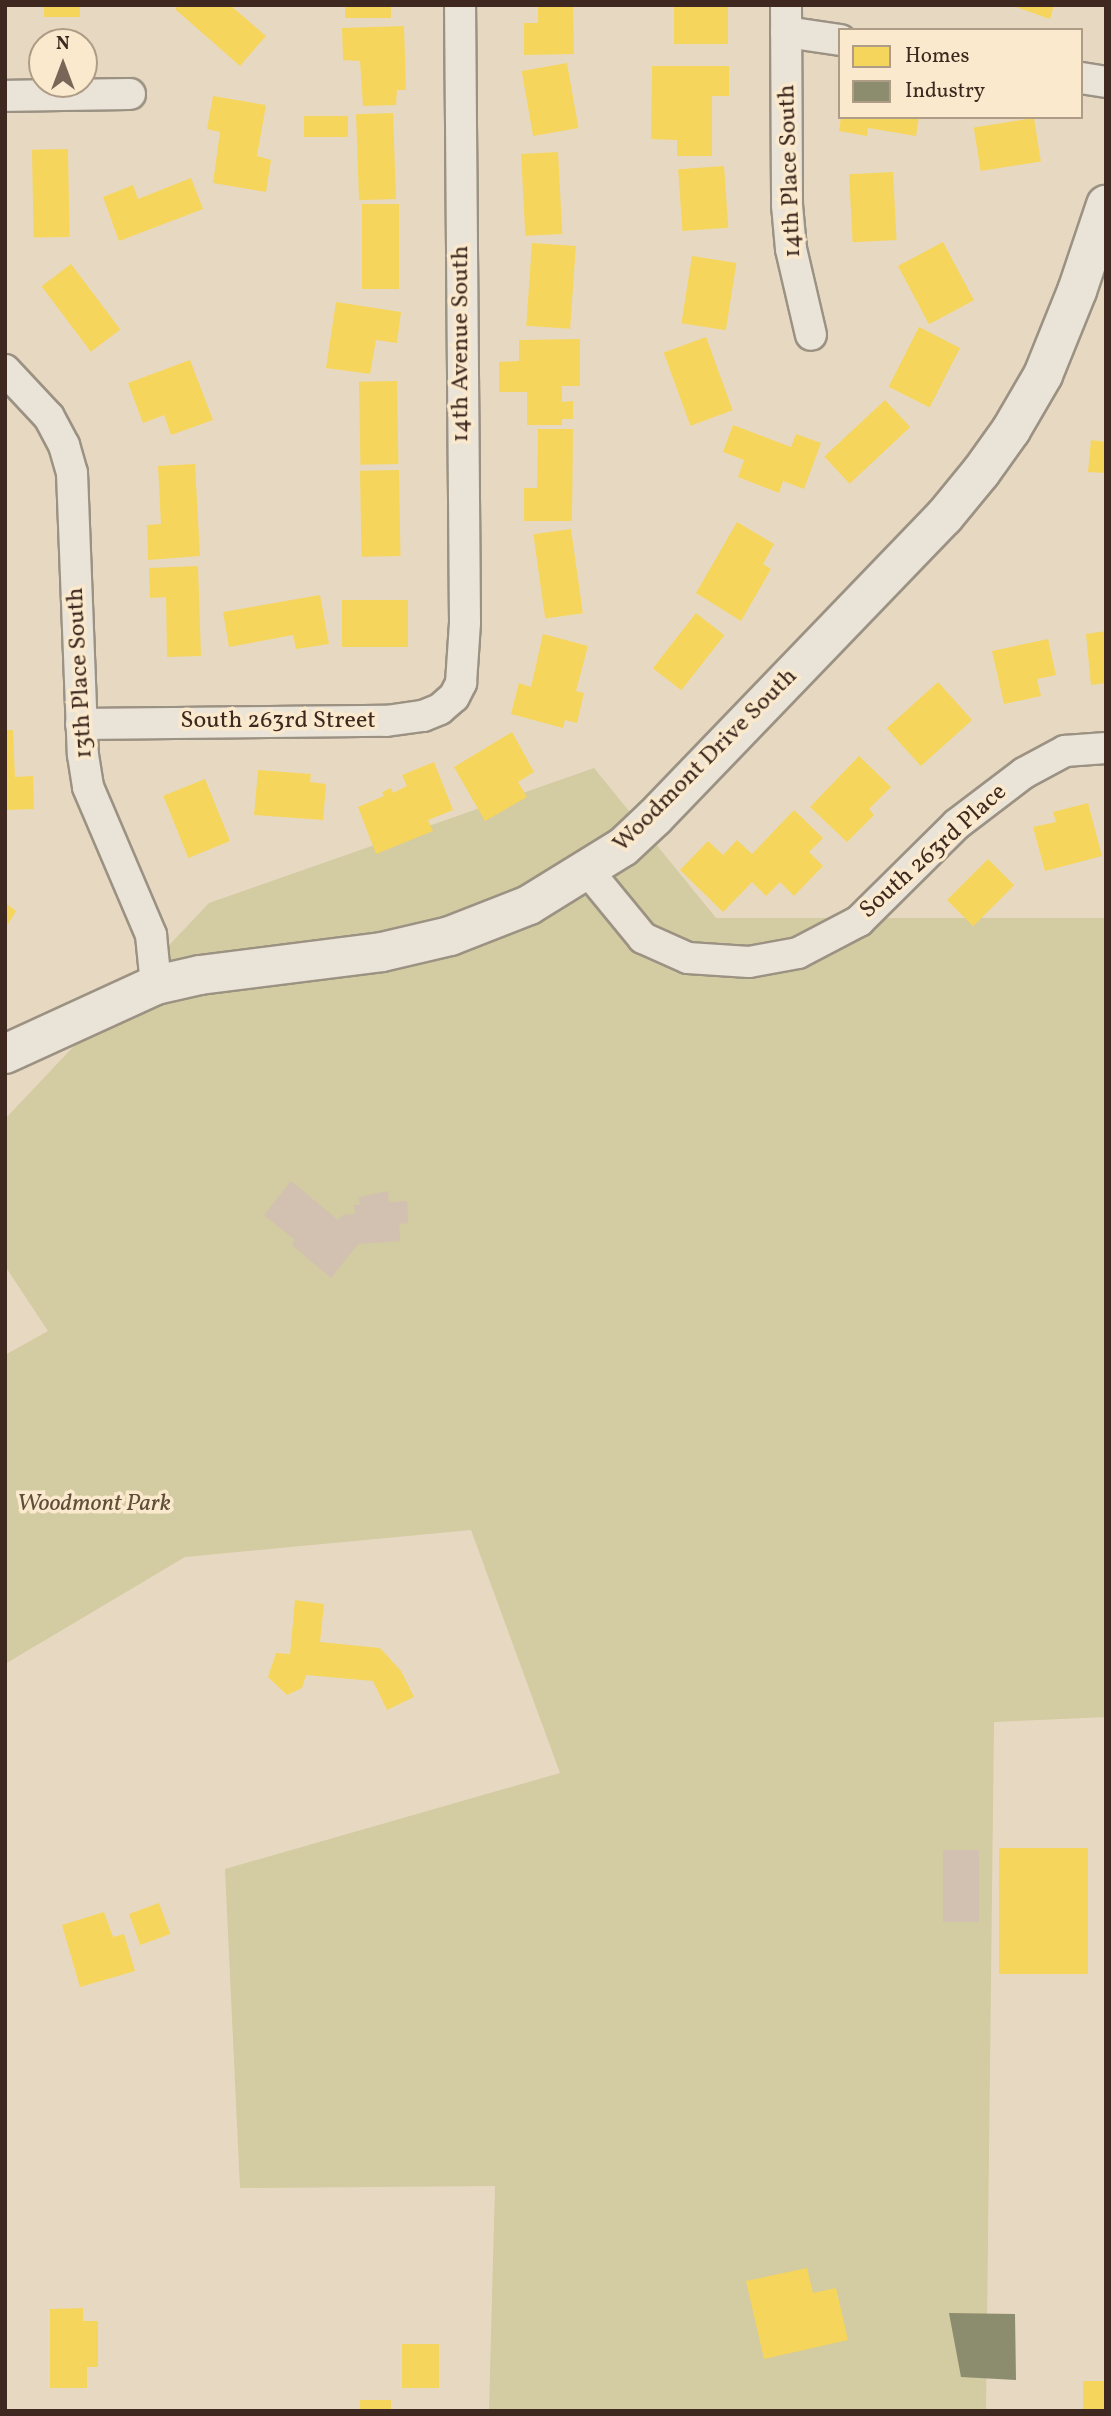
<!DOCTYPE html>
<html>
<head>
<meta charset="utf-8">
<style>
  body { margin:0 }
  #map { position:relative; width:1111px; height:2416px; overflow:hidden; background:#e7d9c1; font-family:Vollkorn,serif }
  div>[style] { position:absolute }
  .green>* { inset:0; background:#d3cba1 }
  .homes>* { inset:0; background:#f6d55c; transform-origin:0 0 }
  .industry>* { inset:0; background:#8c8c6e }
  .building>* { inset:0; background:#d2c0b0; transform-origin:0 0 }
  .roads { filter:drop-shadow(2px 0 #9c9283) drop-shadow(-2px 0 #9c9283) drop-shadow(0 2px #9c9283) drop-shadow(0 -2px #9c9283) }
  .minor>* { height:30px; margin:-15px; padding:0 15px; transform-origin:15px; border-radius:15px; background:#eae3d7 }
  .secondary>* { height:38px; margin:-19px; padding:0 19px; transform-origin:19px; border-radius:19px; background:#eae3d7 }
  span { translate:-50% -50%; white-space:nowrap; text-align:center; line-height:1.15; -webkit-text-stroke:7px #fae9cc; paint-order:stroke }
  .street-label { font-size:24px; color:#3e281f }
  .park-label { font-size:24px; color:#5f4e39; font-style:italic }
  .frame { position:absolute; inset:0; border:7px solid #3e281f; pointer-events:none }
  .legend { position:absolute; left:838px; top:28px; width:245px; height:91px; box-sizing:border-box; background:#fae9cc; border:2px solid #af9c87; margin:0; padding:9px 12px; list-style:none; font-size:21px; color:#3e281f }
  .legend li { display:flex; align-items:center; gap:14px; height:35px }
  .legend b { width:35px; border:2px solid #af9c87 }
  .north { position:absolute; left:28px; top:28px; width:70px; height:70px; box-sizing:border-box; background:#fae9cc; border:2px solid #af9c87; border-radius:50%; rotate:0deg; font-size:19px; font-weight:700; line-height:28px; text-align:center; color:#3e281f }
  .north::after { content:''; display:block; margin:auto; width:24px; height:32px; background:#796658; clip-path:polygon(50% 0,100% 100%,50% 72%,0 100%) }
</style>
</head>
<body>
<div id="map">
  <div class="green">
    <div style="clip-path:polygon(594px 768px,716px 918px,1106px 918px,1106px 1717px,994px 1722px,986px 2411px,489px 2411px,495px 2186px,240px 2188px,225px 1869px,560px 1773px,471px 1530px,185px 1557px,5px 1664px,5px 1355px,48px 1331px,5px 1266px,5px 1119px,209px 903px)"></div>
  </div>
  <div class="homes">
    <div style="left:44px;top:5px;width:36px;height:12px"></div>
    <div style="clip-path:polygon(179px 5px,230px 5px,266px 36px,240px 66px,175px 9px)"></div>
    <div style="left:345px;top:5px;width:46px;height:13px"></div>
    <div style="clip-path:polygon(538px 5px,573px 5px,574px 54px,524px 55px,524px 23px,538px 23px)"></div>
    <div style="left:674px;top:5px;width:54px;height:39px"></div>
    <div style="clip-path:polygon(1010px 5px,1054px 5px,1050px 19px)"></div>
    <div style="clip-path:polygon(404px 26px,406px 90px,397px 90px,396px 105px,363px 106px,360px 61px,343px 60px,342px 28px)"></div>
    <div style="left:567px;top:63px;width:66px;height:46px;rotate:80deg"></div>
    <div style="clip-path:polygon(652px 66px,729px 66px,729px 96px,712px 96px,712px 156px,677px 156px,677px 140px,651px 139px)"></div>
    <div style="clip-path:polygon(213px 96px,266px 105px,257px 156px,271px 160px,266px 192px,213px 183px,220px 132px,207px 129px)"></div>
    <div style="left:393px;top:113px;width:86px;height:37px;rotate:88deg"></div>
    <div style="left:348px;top:116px;width:21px;height:44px;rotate:90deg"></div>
    <div style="clip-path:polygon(841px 117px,919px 117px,916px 136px,868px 128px,867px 136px,839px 131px)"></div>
    <div style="left:1034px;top:118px;width:44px;height:61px;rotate:81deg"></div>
    <div style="left:68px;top:149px;width:88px;height:36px;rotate:89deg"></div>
    <div style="left:558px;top:152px;width:82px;height:37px;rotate:87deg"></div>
    <div style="left:724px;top:166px;width:62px;height:46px;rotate:86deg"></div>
    <div style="left:893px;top:172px;width:68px;height:44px;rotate:87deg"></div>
    <div style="clip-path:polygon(191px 178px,203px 209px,119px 241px,103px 197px,133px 185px,138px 199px)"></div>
    <div style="left:362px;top:204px;width:37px;height:85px"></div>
    <div style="left:943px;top:242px;width:66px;height:51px;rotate:62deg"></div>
    <div style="left:532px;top:243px;width:44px;height:83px;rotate:4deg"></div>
    <div style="left:692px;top:256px;width:45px;height:68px;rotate:9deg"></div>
    <div style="left:71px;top:264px;width:82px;height:37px;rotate:53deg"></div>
    <div style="clip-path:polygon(336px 302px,401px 312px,397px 343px,376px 340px,370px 374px,326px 368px)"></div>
    <div style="left:919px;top:327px;width:46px;height:67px;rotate:27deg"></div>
    <div style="left:706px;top:337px;width:78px;height:45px;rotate:70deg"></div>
    <div style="clip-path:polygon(580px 339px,580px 386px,562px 386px,562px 402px,573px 401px,573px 419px,562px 419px,562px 425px,527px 425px,527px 392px,499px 392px,499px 362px,519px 361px,519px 340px)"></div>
    <div style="clip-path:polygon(190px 360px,213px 420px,171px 435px,164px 415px,143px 423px,128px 383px)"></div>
    <div style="left:397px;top:381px;width:83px;height:38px;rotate:89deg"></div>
    <div style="left:885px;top:400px;width:37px;height:83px;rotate:47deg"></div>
    <div style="clip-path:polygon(733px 425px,791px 447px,796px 434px,821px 443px,804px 489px,783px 481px,779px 493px,738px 477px,744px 460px,723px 452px)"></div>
    <div style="clip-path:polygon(538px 429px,573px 429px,572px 521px,524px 521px,524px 488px,537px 488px)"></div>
    <div style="clip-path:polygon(1091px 440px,1106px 442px,1106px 473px,1088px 472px)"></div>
    <div style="clip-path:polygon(195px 464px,200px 556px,148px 560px,147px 525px,161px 524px,158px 466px)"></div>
    <div style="left:399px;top:470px;width:86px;height:39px;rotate:89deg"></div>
    <div style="clip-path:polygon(737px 522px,774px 544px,763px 564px,771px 569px,741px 621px,696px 593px)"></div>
    <div style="left:571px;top:529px;width:85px;height:38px;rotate:82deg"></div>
    <div style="clip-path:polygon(198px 566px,201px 656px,167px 657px,166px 597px,150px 598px,149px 568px)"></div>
    <div style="clip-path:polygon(320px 595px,329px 644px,296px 649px,293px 635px,229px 647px,223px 612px)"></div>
    <div style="left:342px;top:600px;width:66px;height:47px"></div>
    <div style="left:696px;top:613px;width:36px;height:70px;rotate:38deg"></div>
    <div style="clip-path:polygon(1106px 631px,1106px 683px,1091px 685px,1086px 634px)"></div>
    <div style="clip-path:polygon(543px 634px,588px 646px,576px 691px,584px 693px,577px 723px,565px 720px,563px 728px,511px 714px,519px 683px,531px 687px)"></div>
    <div style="clip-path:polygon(1048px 639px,1056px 675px,1037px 679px,1041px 696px,1004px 704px,992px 651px)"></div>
    <div style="left:938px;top:682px;width:51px;height:69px;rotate:48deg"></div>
    <div style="clip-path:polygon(5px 730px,13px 730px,15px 777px,33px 776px,34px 809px,5px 810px)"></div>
    <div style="clip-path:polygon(512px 732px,534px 772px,518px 782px,527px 797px,485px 821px,454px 767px)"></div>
    <div style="clip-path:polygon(859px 756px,891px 787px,869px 809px,874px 815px,847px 842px,810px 807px)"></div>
    <div style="clip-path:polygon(434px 762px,453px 810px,428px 820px,433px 831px,376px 854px,358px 807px,384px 796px,382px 792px,391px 788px,393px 793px,407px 786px,402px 775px)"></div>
    <div style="clip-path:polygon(258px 770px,311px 774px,310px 782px,326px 784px,323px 820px,254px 815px)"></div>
    <div style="left:205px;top:779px;width:67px;height:45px;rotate:68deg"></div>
    <div style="clip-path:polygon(1088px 803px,1102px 856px,1045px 871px,1033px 827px,1056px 822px,1053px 812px)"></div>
    <div style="clip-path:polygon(794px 810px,823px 838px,809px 852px,823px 866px,794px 896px,780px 882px,766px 896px,752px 882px,723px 912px,680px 870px,708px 841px,723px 855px,737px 840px,752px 854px)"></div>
    <div style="left:988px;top:859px;width:37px;height:58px;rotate:45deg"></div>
    <div style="clip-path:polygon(5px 903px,16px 911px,5px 929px)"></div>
    <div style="clip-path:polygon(295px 1600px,324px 1604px,320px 1642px,380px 1648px,401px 1671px,414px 1697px,387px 1710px,373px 1681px,306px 1675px,302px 1688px,287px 1695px,268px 1677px,276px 1653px,290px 1654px)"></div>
    <div style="left:1088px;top:1848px;width:126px;height:89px;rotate:90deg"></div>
    <div style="left:159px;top:1903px;width:33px;height:32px;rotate:70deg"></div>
    <div style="clip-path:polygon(104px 1912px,113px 1937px,124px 1934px,135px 1971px,80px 1987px,62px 1925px)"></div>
    <div style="clip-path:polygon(807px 2268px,813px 2293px,836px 2288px,848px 2340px,764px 2359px,746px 2281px)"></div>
    <div style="clip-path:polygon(83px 2308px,83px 2321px,98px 2321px,98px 2367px,87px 2367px,87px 2388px,50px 2388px,50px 2309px)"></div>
    <div style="left:402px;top:2344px;width:37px;height:44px"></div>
    <div style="left:1083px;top:2381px;width:23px;height:30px"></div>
    <div style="left:360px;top:2400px;width:31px;height:11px"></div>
  </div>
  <div class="industry">
    <div style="clip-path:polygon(949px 2313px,1015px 2314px,1016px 2380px,961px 2377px)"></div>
  </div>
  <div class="building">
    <div style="clip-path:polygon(291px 1181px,338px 1220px,343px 1215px,355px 1214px,354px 1205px,360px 1205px,359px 1197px,388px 1191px,389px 1202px,407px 1201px,408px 1223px,399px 1224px,400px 1241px,358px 1244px,331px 1278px,292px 1245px,295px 1240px,264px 1215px)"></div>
    <div style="left:943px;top:1850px;width:36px;height:72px"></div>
  </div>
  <div class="roads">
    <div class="minor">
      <div style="left:786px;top:5px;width:200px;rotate:89.7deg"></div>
      <div style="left:787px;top:205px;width:44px;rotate:84.8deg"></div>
      <div style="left:791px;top:249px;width:88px;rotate:76.9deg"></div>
      <div style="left:786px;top:32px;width:55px;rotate:8.4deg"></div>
      <div style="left:1081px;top:78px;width:25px;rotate:9deg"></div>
      <div style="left:5px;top:96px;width:125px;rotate:-0.9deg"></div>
      <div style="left:5px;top:370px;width:64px;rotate:46.9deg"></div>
      <div style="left:49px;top:417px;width:32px;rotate:62deg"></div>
      <div style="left:64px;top:445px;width:29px;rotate:74deg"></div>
      <div style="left:72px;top:473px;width:282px;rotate:87.8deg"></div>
      <div style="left:83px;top:755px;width:32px;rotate:81deg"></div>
      <div style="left:88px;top:787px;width:161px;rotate:66.9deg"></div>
      <div style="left:151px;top:935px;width:50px;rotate:84.3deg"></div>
      <div style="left:81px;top:724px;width:305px;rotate:-0.6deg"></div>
      <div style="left:386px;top:721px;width:37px;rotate:-8deg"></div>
      <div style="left:423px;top:716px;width:18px;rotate:-22deg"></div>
      <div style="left:440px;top:709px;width:18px;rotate:-41deg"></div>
      <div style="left:454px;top:697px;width:16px;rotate:-63deg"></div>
      <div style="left:461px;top:683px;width:61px;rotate:-86.2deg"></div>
      <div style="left:465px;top:622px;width:617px;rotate:-90.46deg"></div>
      <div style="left:588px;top:871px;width:87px;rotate:50.6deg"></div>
      <div style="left:643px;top:938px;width:49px;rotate:24deg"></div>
      <div style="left:688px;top:958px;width:61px;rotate:3.8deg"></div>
      <div style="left:749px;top:962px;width:50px;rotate:-10.4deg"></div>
      <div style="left:798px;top:953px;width:69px;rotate:-27.7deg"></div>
      <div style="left:859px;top:921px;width:138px;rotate:-44.7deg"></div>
      <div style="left:957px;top:824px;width:84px;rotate:-37.3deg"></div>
      <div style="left:1024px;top:773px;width:47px;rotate:-28.2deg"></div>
      <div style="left:1065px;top:751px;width:41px;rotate:-4.2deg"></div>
    </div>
    <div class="secondary">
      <div style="left:5px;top:1054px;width:166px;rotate:-24.6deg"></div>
      <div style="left:156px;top:985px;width:45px;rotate:-12.8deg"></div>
      <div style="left:200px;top:975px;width:183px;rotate:-7.2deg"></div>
      <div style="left:382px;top:952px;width:70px;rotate:-13.2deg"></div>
      <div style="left:450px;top:936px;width:85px;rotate:-21.4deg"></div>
      <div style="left:529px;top:905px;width:110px;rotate:-31.7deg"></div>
      <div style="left:623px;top:847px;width:44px;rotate:-43.2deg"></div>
      <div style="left:655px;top:817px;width:417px;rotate:-46.1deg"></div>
      <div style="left:944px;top:517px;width:58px;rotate:-50.6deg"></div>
      <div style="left:981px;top:472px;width:52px;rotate:-54.5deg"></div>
      <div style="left:1011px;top:430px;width:64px;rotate:-59.8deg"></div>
      <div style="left:1043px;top:375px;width:91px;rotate:-68deg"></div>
      <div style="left:1077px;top:291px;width:91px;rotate:-71.4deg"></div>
    </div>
  </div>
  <div class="street-label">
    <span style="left:791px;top:171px;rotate:-92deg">14th Place South</span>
    <span style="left:462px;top:344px;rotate:-90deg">14th Avenue South</span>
    <span style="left:81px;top:673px;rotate:-93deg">13th Place South</span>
    <span style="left:278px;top:722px">South 263rd Street</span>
    <span style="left:706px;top:761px;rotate:-45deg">Woodmont Drive South</span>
    <span style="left:934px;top:852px;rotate:-42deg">South 263rd Place</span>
  </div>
  <div class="park-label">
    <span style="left:94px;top:1505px">Woodmont Park</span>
  </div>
  <div class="frame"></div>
  <ul class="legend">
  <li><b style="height:19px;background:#f6d55c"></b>Homes</li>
  <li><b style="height:19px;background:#8c8c6e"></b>Industry</li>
  </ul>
  <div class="north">N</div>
</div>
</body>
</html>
